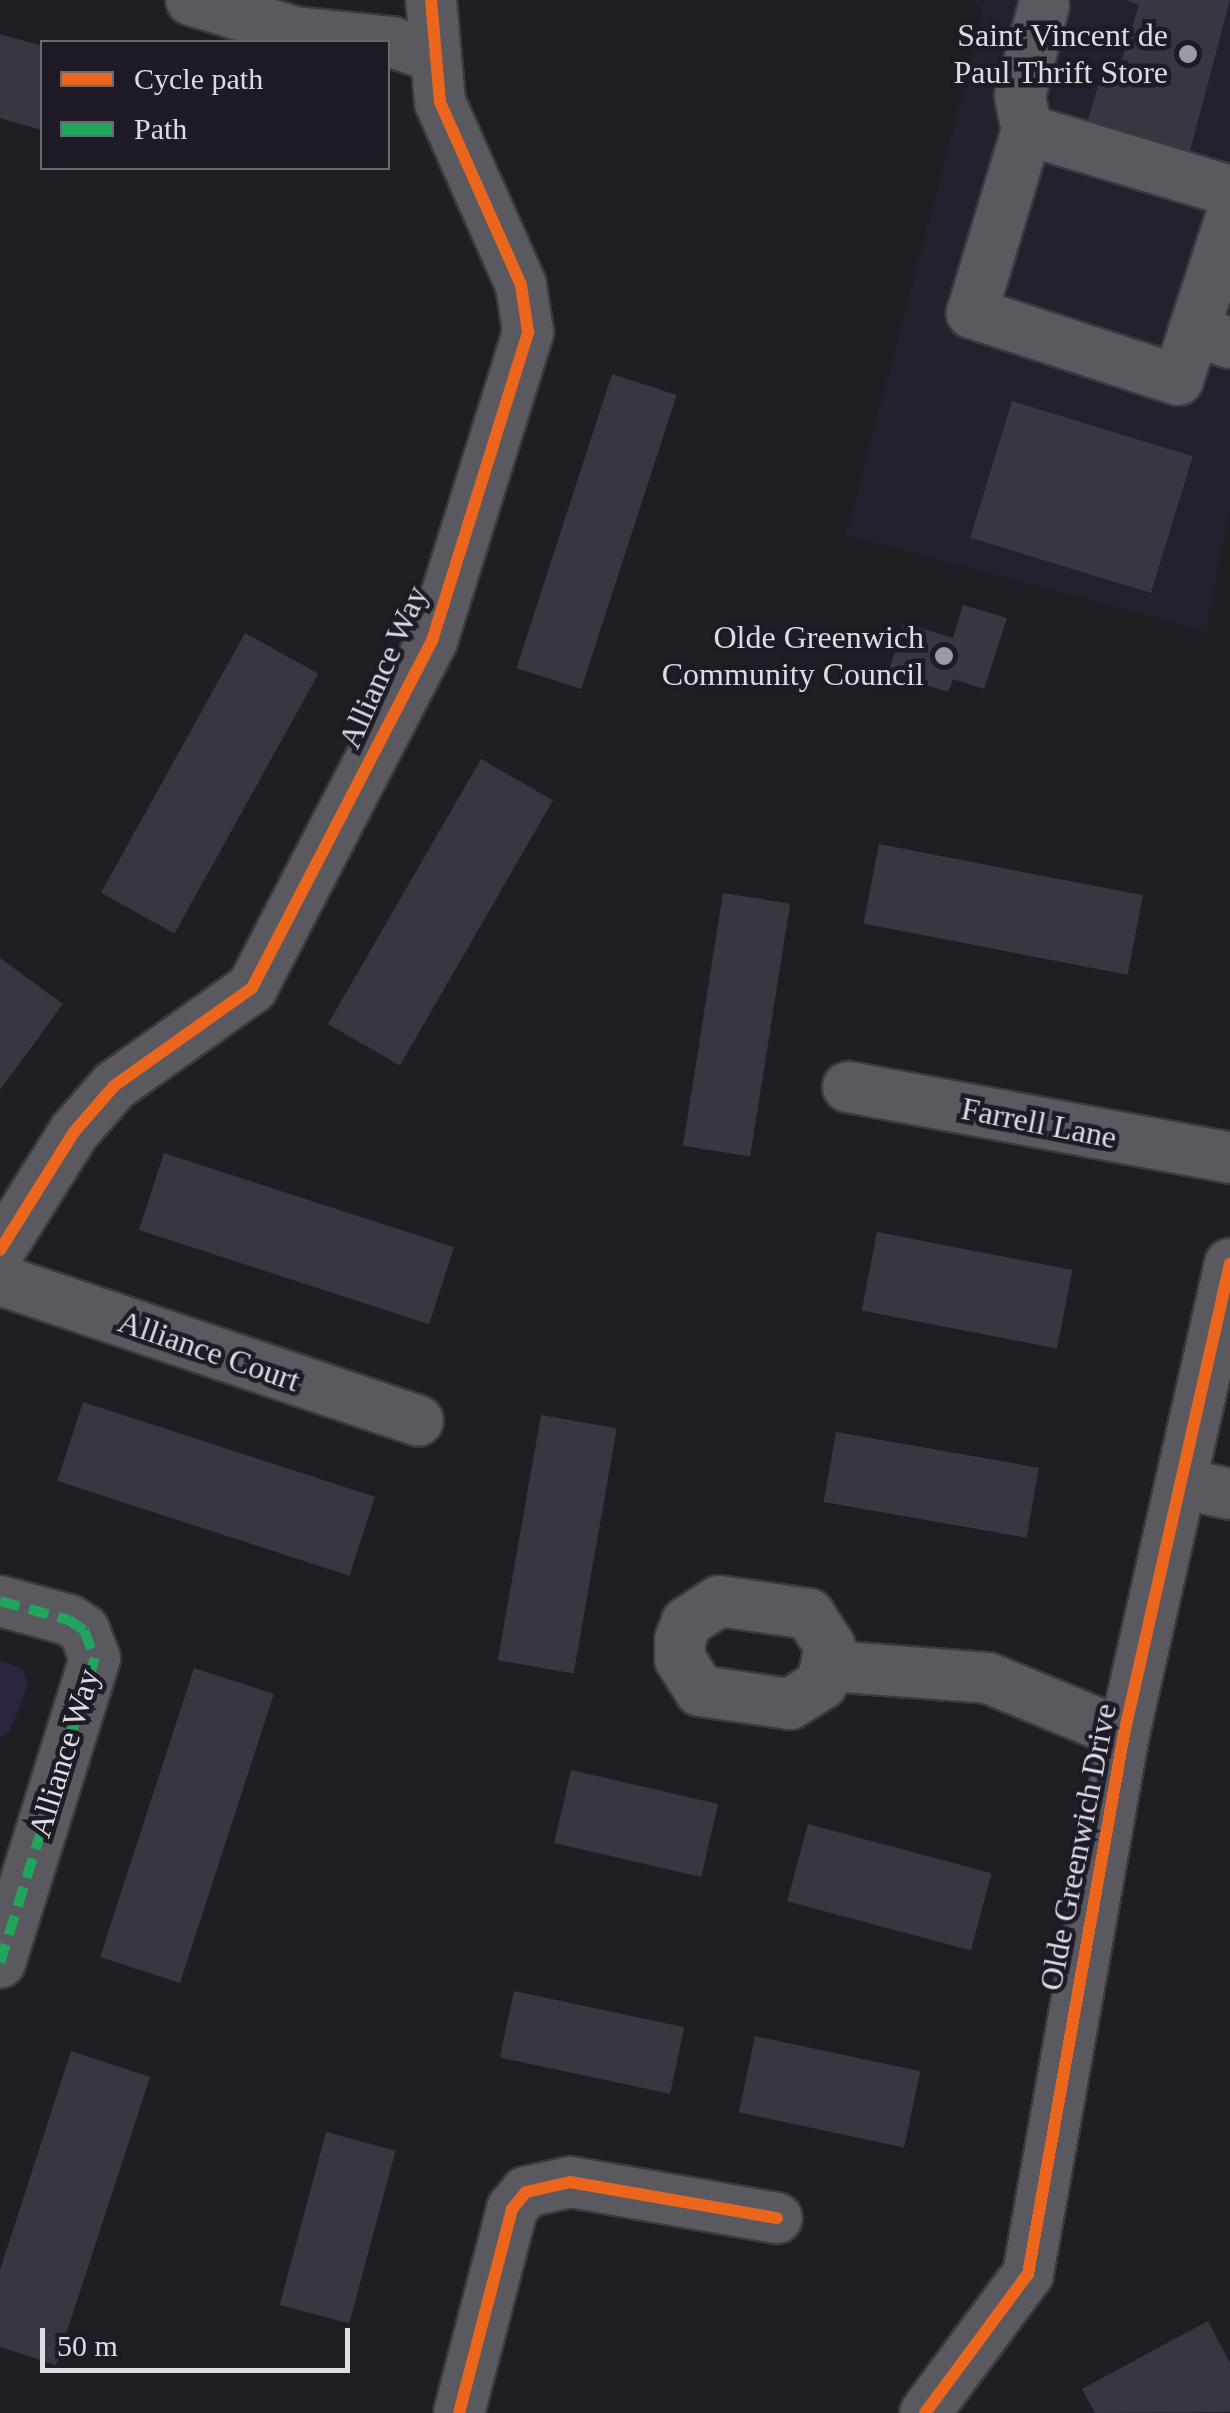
<!DOCTYPE html>
<html>
<head>
<meta charset="utf-8">
<style>
  body { margin:0 }
  #map { position:relative; width:1230px; height:2413px; overflow:hidden; background:#1f1e23; font-family:Georgia,serif }
  div>[style] { position:absolute }
  .built>* { inset:0; background:#24202e }
  .green>* { inset:0; background:#2d253f }
  .building>* { inset:0; background:#393641; transform-origin:0 0 }
  .roads { filter:drop-shadow(2px 0 #3b393d) drop-shadow(-2px 0 #3b393d) drop-shadow(0 2px #3b393d) drop-shadow(0 -2px #3b393d) }
  .minor>* { height:50px; margin:-25px; padding:0 25px; transform-origin:25px; border-radius:25px; background:#5a5960 }
  .quiet>* { height:10px; margin-top:-5px; transform-origin:0; background:repeating-linear-gradient(90deg,#20a55d 0 20px,transparent 0 30px) }
  .cycleway>* { height:12px; margin:-6px; padding:0 6px; transform-origin:6px; border-radius:6px; background:#eb651d }
  .dots>* { width:28px; height:28px; translate:-50% -50%; box-sizing:border-box; border:5px solid #1e1b26; border-radius:50% }
  span { translate:-50% -50%; white-space:nowrap; text-align:center; line-height:1.15; -webkit-text-stroke:9px #1e1b26; paint-order:stroke }
  .poi-label { font-size:32px; color:#dedce3 }
  .right { translate:-100% -50%; text-align:right }
  .street-label { font-size:32px; color:#dedce3 }
  .legend { position:absolute; left:40px; top:40px; width:350px; height:130px; box-sizing:border-box; background:#1e1b26; border:2px solid #6b6872; margin:0; padding:12px 18px; list-style:none; font-size:30px; color:#dedce3 }
  .legend li { display:flex; align-items:center; gap:20px; height:50px }
  .legend b { width:50px; border:2px solid #6b6872 }
  .scale { position:absolute; left:40px; top:2328px; width:310px; height:45px; box-sizing:border-box; border:5px solid #dedce3; border-top:0; padding-left:12px; font-size:30px; line-height:35px; white-space:nowrap; color:#dedce3; -webkit-text-stroke:8px #1e1b26; paint-order:stroke }
</style>
</head>
<body>
<div id="map">
  <div class="built">
    <div style="clip-path:polygon(974px 0,1230px 0,1230px 508px,1206px 631px,846px 535px,984px 12px)"></div>
  </div>
  <div class="green">
    <div style="clip-path:polygon(0 1661px,22px 1668px,28px 1684px,10px 1731px,0 1737px)"></div>
  </div>
  <div class="building">
    <div style="clip-path:polygon(1125px 0,1230px 0,1188px 158px,1086px 126px,1105px 63px,1119px 68px,1139px 5px)"></div>
    <div style="clip-path:polygon(0 34px,42px 46px,42px 130px,0 118px)"></div>
    <div style="left:612px;top:374px;width:68px;height:309px;rotate:18deg"></div>
    <div style="left:1012px;top:401px;width:189px;height:143px;rotate:17deg"></div>
    <div style="clip-path:polygon(963px 605px,1007px 618px,984px 689px,953px 679px,948px 692px,888px 673px,904px 623px,953px 638px)"></div>
    <div style="left:245px;top:633px;width:84px;height:297px;rotate:29deg"></div>
    <div style="left:481px;top:759px;width:83px;height:306px;rotate:30deg"></div>
    <div style="left:879px;top:844px;width:269px;height:81px;rotate:11deg"></div>
    <div style="left:723px;top:893px;width:68px;height:256px;rotate:9deg"></div>
    <div style="clip-path:polygon(0 958px,63px 1004px,0 1090px)"></div>
    <div style="left:164px;top:1153px;width:305px;height:81px;rotate:18deg"></div>
    <div style="left:877px;top:1232px;width:199px;height:80px;rotate:11deg"></div>
    <div style="left:83px;top:1402px;width:307px;height:83px;rotate:18deg"></div>
    <div style="left:541px;top:1415px;width:77px;height:249px;rotate:10deg"></div>
    <div style="left:836px;top:1432px;width:206px;height:71px;rotate:10deg"></div>
    <div style="left:194px;top:1668px;width:84px;height:304px;rotate:18deg"></div>
    <div style="left:571px;top:1770px;width:151px;height:75px;rotate:13deg"></div>
    <div style="left:808px;top:1824px;width:190px;height:80px;rotate:15deg"></div>
    <div style="left:514px;top:1991px;width:174px;height:68px;rotate:12deg"></div>
    <div style="left:755px;top:2036px;width:169px;height:78px;rotate:12deg"></div>
    <div style="clip-path:polygon(71px 2051px,150px 2077px,56px 2365px,0 2347px,0 2270px)"></div>
    <div style="left:326px;top:2132px;width:72px;height:179px;rotate:15deg"></div>
    <div style="clip-path:polygon(1208px 2321px,1230px 2363px,1230px 2412px,1095px 2413px,1082px 2389px)"></div>
  </div>
  <div class="roads">
    <div class="minor">
      <div style="left:191px;top:0;width:109px;rotate:17.1deg"></div>
      <div style="left:295px;top:32px;width:98px;rotate:5.9deg"></div>
      <div style="left:392px;top:42px;width:41px;rotate:19.7deg"></div>
      <div style="left:1027px;top:130px;width:35px;rotate:-102deg"></div>
      <div style="left:1020px;top:96px;width:94px;rotate:-75.2deg"></div>
      <div style="left:1230px;top:220px;width:116px;rotate:108.1deg"></div>
      <div style="left:1194px;top:330px;width:38px;rotate:20deg"></div>
      <div style="left:1194px;top:330px;width:52px;rotate:107.7deg"></div>
      <div style="left:1178px;top:380px;width:217px;rotate:-162deg"></div>
      <div style="left:972px;top:313px;width:191px;rotate:-73.3deg"></div>
      <div style="left:1027px;top:130px;width:212px;rotate:16.7deg"></div>
      <div style="left:848px;top:1087px;width:389px;rotate:10.5deg"></div>
      <div style="left:0;top:1250px;width:139px;rotate:-57.9deg"></div>
      <div style="left:74px;top:1132px;width:61px;rotate:-49deg"></div>
      <div style="left:114px;top:1086px;width:169px;rotate:-35.4deg"></div>
      <div style="left:252px;top:988px;width:391px;rotate:-62.6deg"></div>
      <div style="left:432px;top:641px;width:324px;rotate:-72.7deg"></div>
      <div style="left:528px;top:332px;width:48px;rotate:-98.5deg"></div>
      <div style="left:521px;top:285px;width:200px;rotate:-113.9deg"></div>
      <div style="left:440px;top:102px;width:102px;rotate:-95deg"></div>
      <div style="left:0;top:1280px;width:441px;rotate:18.6deg"></div>
      <div style="left:1185px;top:1484px;width:46px;rotate:12.5deg"></div>
      <div style="left:0;top:1601px;width:72px;rotate:15.4deg"></div>
      <div style="left:69px;top:1620px;width:18px;rotate:34deg"></div>
      <div style="left:84px;top:1630px;width:30px;rotate:69deg"></div>
      <div style="left:95px;top:1658px;width:319px;rotate:107.3deg"></div>
      <div style="left:719px;top:1601px;width:91px;rotate:8.2deg"></div>
      <div style="left:809px;top:1614px;width:38px;rotate:57deg"></div>
      <div style="left:830px;top:1646px;width:39px;rotate:102deg"></div>
      <div style="left:822px;top:1684px;width:38px;rotate:148deg"></div>
      <div style="left:790px;top:1704px;width:91px;rotate:-171.8deg"></div>
      <div style="left:700px;top:1691px;width:38px;rotate:-122deg"></div>
      <div style="left:680px;top:1659px;width:19px;rotate:-90deg"></div>
      <div style="left:680px;top:1640px;width:19px;rotate:-69deg"></div>
      <div style="left:687px;top:1622px;width:38px;rotate:-33deg"></div>
      <div style="left:830px;top:1666px;width:158px;rotate:4.3deg"></div>
      <div style="left:988px;top:1678px;width:147px;rotate:22.4deg"></div>
      <div style="left:459px;top:2413px;width:211px;rotate:-75.4deg"></div>
      <div style="left:512px;top:2209px;width:22px;rotate:-51deg"></div>
      <div style="left:526px;top:2192px;width:45px;rotate:-12.8deg"></div>
      <div style="left:570px;top:2182px;width:210px;rotate:9.9deg"></div>
      <div style="left:925px;top:2413px;width:173px;rotate:-53.5deg"></div>
      <div style="left:1028px;top:2274px;width:548px;rotate:-79.92deg"></div>
      <div style="left:1124px;top:1734px;width:482px;rotate:-77.3deg"></div>
    </div>
  </div>
  <div class="quiet">
    <div style="left:0;top:1601px;width:72px;rotate:15.4deg"></div>
    <div style="left:69px;top:1620px;width:18px;rotate:34deg"></div>
    <div style="left:84px;top:1630px;width:30px;rotate:69deg"></div>
    <div style="left:95px;top:1658px;width:319px;rotate:107.3deg"></div>
  </div>
  <div class="cycleway">
    <div style="left:0;top:1250px;width:139px;rotate:-57.9deg"></div>
    <div style="left:74px;top:1132px;width:61px;rotate:-49deg"></div>
    <div style="left:114px;top:1086px;width:169px;rotate:-35.4deg"></div>
    <div style="left:252px;top:988px;width:391px;rotate:-62.6deg"></div>
    <div style="left:432px;top:641px;width:324px;rotate:-72.7deg"></div>
    <div style="left:528px;top:332px;width:48px;rotate:-98.5deg"></div>
    <div style="left:521px;top:285px;width:200px;rotate:-113.9deg"></div>
    <div style="left:440px;top:102px;width:102px;rotate:-95deg"></div>
    <div style="left:459px;top:2413px;width:211px;rotate:-75.4deg"></div>
    <div style="left:512px;top:2209px;width:22px;rotate:-51deg"></div>
    <div style="left:526px;top:2192px;width:45px;rotate:-12.8deg"></div>
    <div style="left:570px;top:2182px;width:210px;rotate:9.9deg"></div>
    <div style="left:925px;top:2413px;width:173px;rotate:-53.5deg"></div>
    <div style="left:1028px;top:2274px;width:548px;rotate:-79.92deg"></div>
    <div style="left:1124px;top:1734px;width:482px;rotate:-77.3deg"></div>
  </div>
  <div class="dots">
    <div style="left:1188px;top:54px;background:#9b9aa0"></div>
    <div style="left:944px;top:656px;background:#9b9aa0"></div>
  </div>
  <div class="poi-label">
    <span class="right" style="left:1168px;top:54px">Saint Vincent de<br>Paul Thrift Store</span>
    <span class="right" style="left:924px;top:656px">Olde Greenwich<br>Community Council</span>
  </div>
  <div class="street-label">
    <span style="left:383px;top:667px;rotate:-66deg">Alliance Way</span>
    <span style="left:1039px;top:1123px;rotate:11deg">Farrell Lane</span>
    <span style="left:209px;top:1351px;rotate:19deg">Alliance Court</span>
    <span style="left:64px;top:1753px;rotate:-73deg">Alliance Way</span>
    <span style="left:1078px;top:1847px;rotate:-79deg">Olde Greenwich Drive</span>
  </div>
  <ul class="legend">
  <li><b style="height:12px;background:#eb651d"></b>Cycle path</li>
  <li><b style="height:12px;background:#20a55d"></b>Path</li>
  </ul>
  <div class="scale">50 m</div>
</div>
</body>
</html>
